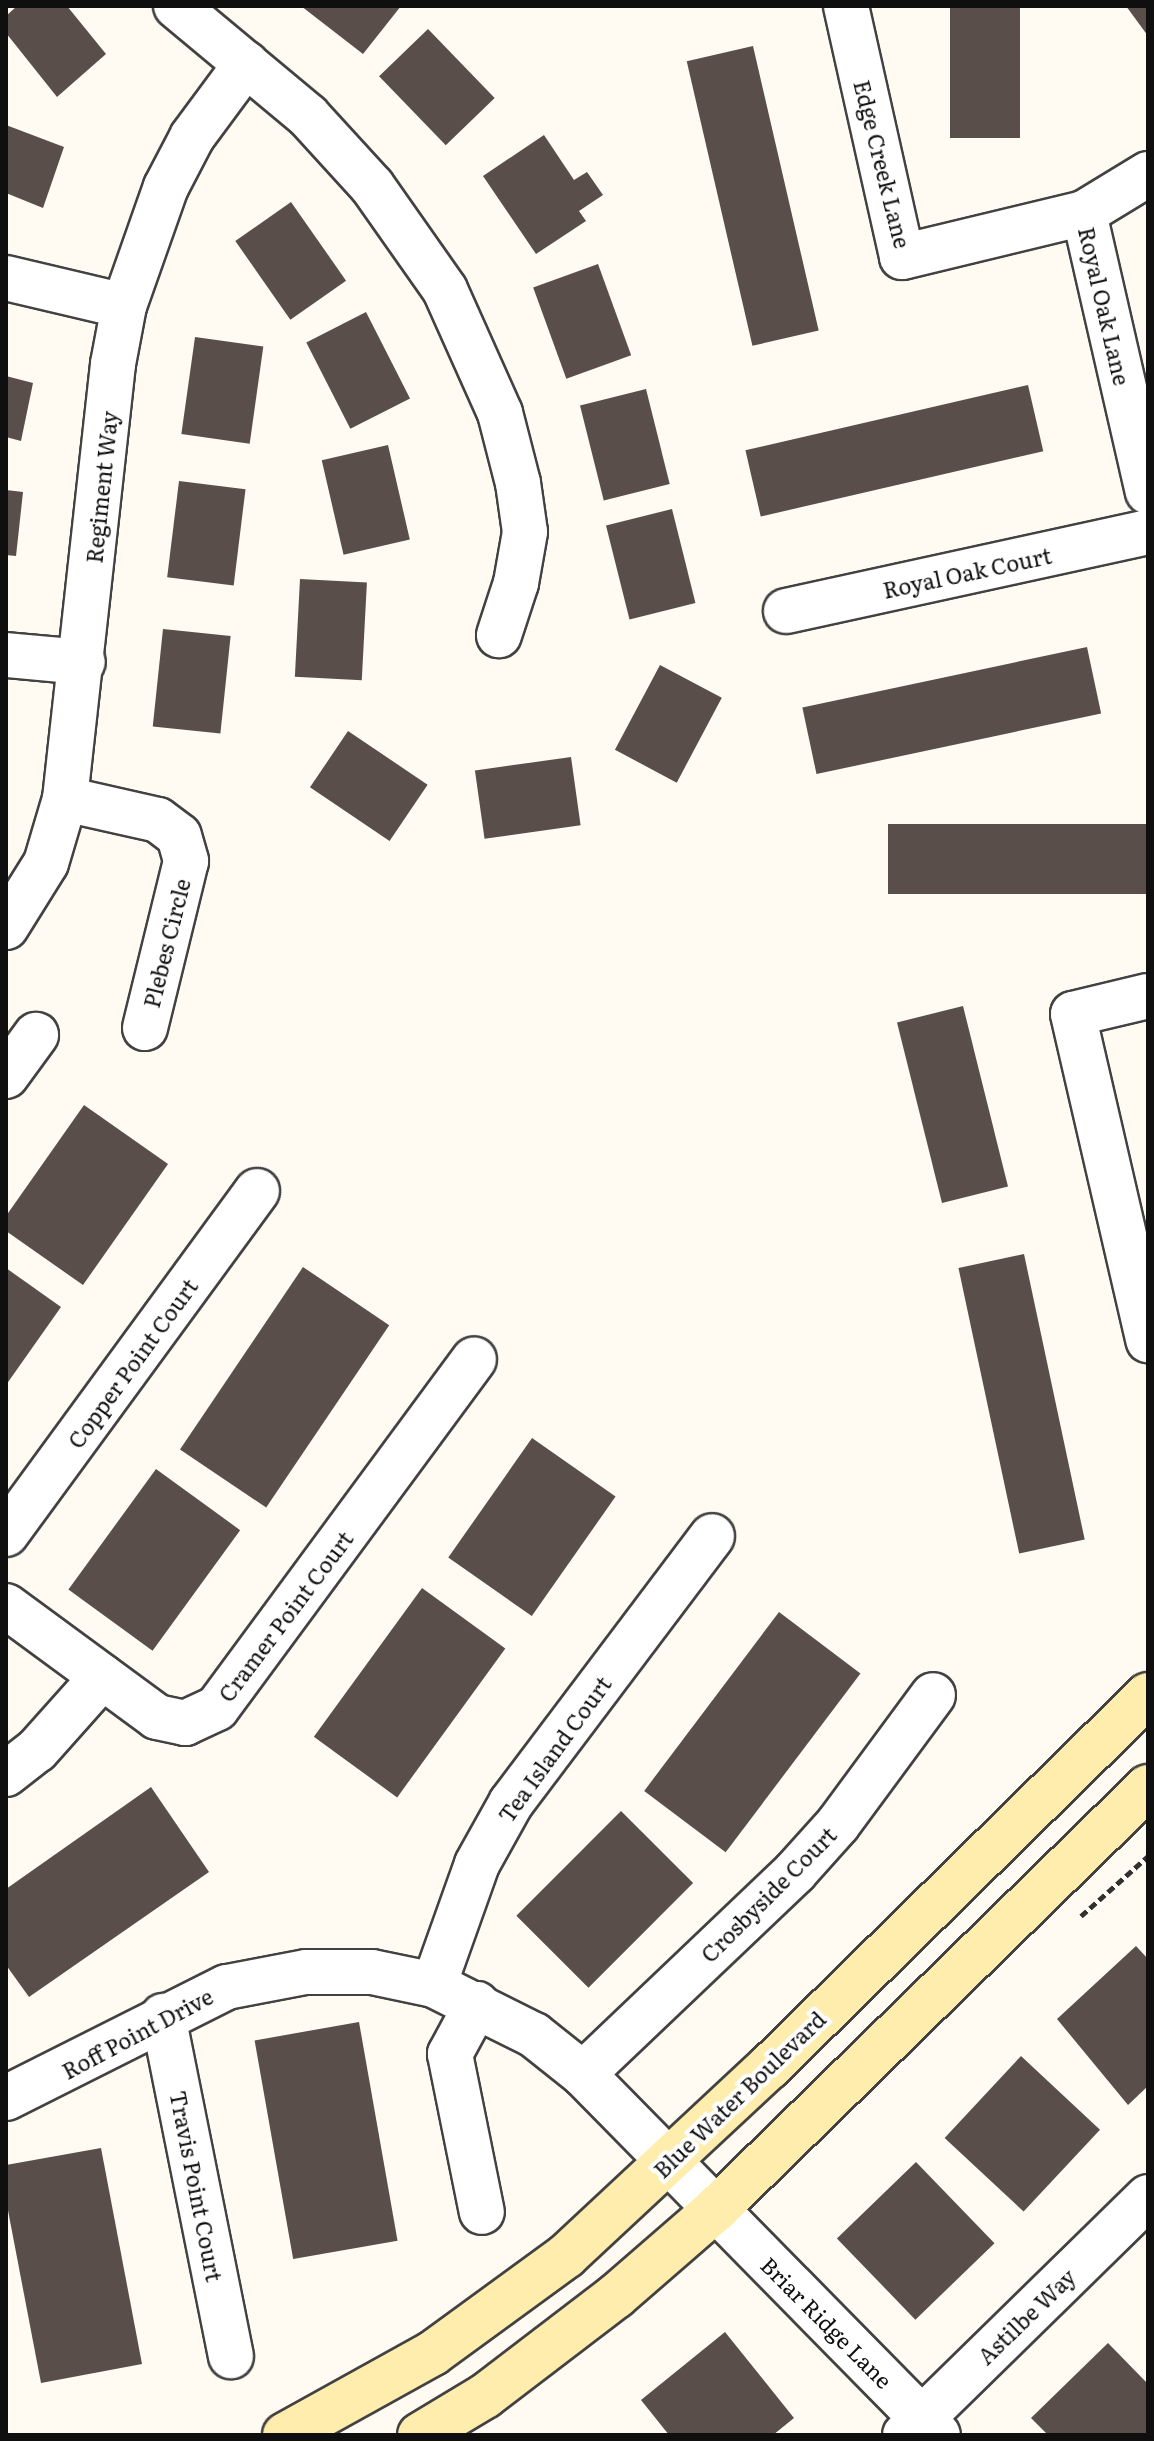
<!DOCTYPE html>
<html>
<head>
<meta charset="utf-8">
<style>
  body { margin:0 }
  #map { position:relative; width:1154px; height:2441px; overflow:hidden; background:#fffbf2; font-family:Literata,serif }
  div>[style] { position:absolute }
  .building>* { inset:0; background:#594e4a; transform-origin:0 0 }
  .path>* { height:5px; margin-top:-2.5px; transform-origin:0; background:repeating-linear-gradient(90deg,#313131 0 8px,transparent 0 12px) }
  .roads { filter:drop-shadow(2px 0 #424242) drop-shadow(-2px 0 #424242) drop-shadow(0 2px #424242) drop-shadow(0 -2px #424242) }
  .street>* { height:44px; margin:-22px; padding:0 22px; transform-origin:22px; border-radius:22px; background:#fff }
  .secondary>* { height:44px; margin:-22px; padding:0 22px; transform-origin:22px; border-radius:22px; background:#ffedad }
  span { translate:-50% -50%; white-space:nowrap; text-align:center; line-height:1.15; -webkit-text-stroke:8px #fff; paint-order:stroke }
  .street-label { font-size:22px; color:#0f0f0f }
  .frame { position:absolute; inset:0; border:8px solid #0f0f0f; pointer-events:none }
</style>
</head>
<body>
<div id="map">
  <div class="building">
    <div style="clip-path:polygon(17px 6px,67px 6px,106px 54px,57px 97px,6px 33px,6px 16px)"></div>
    <div style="clip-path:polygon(301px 6px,401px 6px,363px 54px)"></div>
    <div style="left:950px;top:6px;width:70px;height:132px"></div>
    <div style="clip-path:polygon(1126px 6px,1148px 6px,1148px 36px)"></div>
    <div style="left:428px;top:29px;width:96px;height:68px;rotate:46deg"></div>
    <div style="left:753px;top:46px;width:292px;height:68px;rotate:77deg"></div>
    <div style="clip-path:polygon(6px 125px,64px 147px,43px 208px,6px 193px)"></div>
    <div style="clip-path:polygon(544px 135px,574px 180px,587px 172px,603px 195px,579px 211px,586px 221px,536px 254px,483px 176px)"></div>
    <div style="left:291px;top:202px;width:96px;height:68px;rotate:55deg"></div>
    <div style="left:598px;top:264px;width:97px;height:69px;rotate:70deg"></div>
    <div style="left:366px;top:312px;width:97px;height:67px;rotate:63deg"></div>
    <div style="left:195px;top:337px;width:69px;height:98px;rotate:8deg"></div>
    <div style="clip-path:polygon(6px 376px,33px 383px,21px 441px,6px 437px)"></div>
    <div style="left:1028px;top:385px;width:68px;height:290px;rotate:77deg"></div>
    <div style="left:646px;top:389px;width:98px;height:68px;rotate:76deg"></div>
    <div style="left:388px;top:445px;width:97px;height:68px;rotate:77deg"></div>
    <div style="left:179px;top:481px;width:67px;height:97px;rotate:7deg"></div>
    <div style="clip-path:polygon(6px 490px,23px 492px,16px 556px,6px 555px)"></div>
    <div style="left:672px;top:509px;width:97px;height:68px;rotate:76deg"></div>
    <div style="left:300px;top:579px;width:67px;height:98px;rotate:3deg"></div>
    <div style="left:163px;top:629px;width:68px;height:98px;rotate:6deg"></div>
    <div style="left:1087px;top:647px;width:68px;height:291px;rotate:78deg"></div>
    <div style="left:660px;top:665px;width:70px;height:96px;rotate:28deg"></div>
    <div style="left:348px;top:731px;width:96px;height:68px;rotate:34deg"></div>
    <div style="left:571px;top:757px;width:69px;height:97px;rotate:82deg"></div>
    <div style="left:1148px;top:824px;width:70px;height:260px;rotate:90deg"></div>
    <div style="left:963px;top:1006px;width:186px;height:68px;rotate:76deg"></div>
    <div style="clip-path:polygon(84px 1105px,168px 1164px,83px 1285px,6px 1231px,6px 1216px)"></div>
    <div style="left:1024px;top:1254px;width:292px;height:67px;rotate:78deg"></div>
    <div style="left:303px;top:1267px;width:104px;height:220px;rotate:34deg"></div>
    <div style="clip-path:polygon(6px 1268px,61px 1307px,6px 1385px)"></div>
    <div style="left:532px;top:1438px;width:102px;height:146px;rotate:35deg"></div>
    <div style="left:156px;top:1469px;width:104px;height:149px;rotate:36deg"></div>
    <div style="left:422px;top:1588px;width:103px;height:184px;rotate:36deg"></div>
    <div style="left:779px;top:1612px;width:102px;height:224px;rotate:37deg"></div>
    <div style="clip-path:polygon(151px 1787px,209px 1872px,29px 1997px,6px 1965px,6px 1889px)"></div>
    <div style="left:621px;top:1811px;width:102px;height:148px;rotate:45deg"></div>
    <div style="clip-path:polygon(1136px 1946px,1148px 1959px,1148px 2086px,1128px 2105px,1057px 2019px)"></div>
    <div style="left:359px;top:2022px;width:222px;height:106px;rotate:80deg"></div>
    <div style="left:1021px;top:2056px;width:108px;height:112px;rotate:43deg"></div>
    <div style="clip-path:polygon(101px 2148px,142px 2364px,41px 2383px,6px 2200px,6px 2165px)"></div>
    <div style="left:916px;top:2162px;width:113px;height:110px;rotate:46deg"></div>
    <div style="clip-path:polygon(725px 2332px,794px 2418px,773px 2435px,669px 2435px,641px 2400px)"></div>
    <div style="clip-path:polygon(1108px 2343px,1148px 2384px,1148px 2435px,1048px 2435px,1031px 2418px)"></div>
  </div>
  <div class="path">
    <div style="left:1081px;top:1916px;width:90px;rotate:-41.8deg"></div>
  </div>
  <div class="roads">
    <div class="street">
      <div style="left:176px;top:6px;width:172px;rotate:39.8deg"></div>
      <div style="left:308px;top:116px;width:95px;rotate:47.6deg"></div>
      <div style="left:372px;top:186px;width:127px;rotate:54.9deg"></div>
      <div style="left:445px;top:290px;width:135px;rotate:65.9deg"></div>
      <div style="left:500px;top:413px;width:72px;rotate:75.6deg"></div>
      <div style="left:518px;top:483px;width:49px;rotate:81.9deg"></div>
      <div style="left:525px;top:532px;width:52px;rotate:100deg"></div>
      <div style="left:516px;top:583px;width:55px;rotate:108.1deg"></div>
      <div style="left:846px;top:6px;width:257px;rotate:77.4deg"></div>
      <div style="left:902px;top:257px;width:187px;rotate:-13.6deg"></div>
      <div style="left:1084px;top:213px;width:75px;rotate:-31.4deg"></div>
      <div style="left:1084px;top:213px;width:286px;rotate:77.1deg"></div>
      <div style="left:6px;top:278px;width:121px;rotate:13.3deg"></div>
      <div style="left:786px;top:611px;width:371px;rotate:-12.3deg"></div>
      <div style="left:6px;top:655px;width:77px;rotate:5.2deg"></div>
      <div style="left:65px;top:799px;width:95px;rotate:12.7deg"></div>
      <div style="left:158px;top:820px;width:26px;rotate:37deg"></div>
      <div style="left:179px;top:836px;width:26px;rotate:74deg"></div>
      <div style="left:186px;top:861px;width:172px;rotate:103.8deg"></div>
      <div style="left:6px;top:927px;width:75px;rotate:-58deg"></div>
      <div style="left:46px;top:863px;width:67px;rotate:-73.5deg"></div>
      <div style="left:65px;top:799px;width:438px;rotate:-83.7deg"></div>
      <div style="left:113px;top:364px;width:59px;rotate:-79.3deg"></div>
      <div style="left:124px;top:306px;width:126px;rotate:-70.6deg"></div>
      <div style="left:166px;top:187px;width:56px;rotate:-62.5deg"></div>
      <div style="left:192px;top:137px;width:91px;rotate:-53.5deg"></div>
      <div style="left:1148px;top:996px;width:77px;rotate:166.5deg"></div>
      <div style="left:1073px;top:1014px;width:335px;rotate:77deg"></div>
      <div style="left:6px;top:1076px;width:51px;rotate:-53.8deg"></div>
      <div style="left:6px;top:1534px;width:425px;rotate:-53.8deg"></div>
      <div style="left:6px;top:1606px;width:187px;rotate:36.3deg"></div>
      <div style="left:157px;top:1717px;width:29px;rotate:12deg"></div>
      <div style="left:185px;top:1723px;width:35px;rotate:-25deg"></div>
      <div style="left:217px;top:1708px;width:433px;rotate:-53.6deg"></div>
      <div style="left:6px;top:1774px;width:39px;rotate:-38deg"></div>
      <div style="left:37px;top:1750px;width:98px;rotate:-48.3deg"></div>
      <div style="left:434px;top:1985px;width:128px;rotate:-70.4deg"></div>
      <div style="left:477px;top:1864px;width:70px;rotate:-60.9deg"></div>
      <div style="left:511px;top:1803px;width:334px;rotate:-53deg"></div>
      <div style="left:477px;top:2004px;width:57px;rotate:118.4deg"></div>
      <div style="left:450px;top:2054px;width:161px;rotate:78.6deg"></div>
      <div style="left:163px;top:2016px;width:347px;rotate:78.7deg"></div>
      <div style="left:583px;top:2074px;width:293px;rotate:-43.6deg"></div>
      <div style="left:795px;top:1872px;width:64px;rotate:-48.1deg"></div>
      <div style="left:838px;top:1824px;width:160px;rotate:-53.6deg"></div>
      <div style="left:6px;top:2098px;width:247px;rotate:-26.7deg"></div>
      <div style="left:227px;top:1987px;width:80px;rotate:-10.8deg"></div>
      <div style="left:306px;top:1972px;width:66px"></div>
      <div style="left:372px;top:1972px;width:63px;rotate:11.8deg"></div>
      <div style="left:434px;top:1985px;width:112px;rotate:26.6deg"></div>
      <div style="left:534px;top:2035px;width:63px;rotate:38.5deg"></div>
      <div style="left:583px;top:2074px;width:506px;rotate:45.48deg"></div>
      <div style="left:905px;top:2435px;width:340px;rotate:-44.4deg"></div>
    </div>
    <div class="secondary">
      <div style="left:285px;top:2435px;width:169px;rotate:-29deg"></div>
      <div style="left:433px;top:2353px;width:165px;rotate:-36.1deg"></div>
      <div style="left:566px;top:2256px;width:277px;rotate:-43deg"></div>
      <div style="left:769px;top:2067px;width:531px;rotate:-44.47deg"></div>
      <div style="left:420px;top:2435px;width:76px;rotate:-31deg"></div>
      <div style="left:485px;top:2396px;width:165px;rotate:-37.4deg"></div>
      <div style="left:616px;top:2296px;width:133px;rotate:-41deg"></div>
      <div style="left:716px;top:2209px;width:604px;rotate:-44.33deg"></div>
    </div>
  </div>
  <div class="street-label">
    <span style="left:883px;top:164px;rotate:76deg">Edge Creek Lane</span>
    <span style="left:1105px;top:306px;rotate:77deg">Royal Oak Lane</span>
    <span style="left:101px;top:487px;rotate:-84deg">Regiment Way</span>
    <span style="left:967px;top:572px;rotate:-12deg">Royal Oak Court</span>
    <span style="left:166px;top:943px;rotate:-76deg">Plebes Circle</span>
    <span style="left:132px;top:1363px;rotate:-54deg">Copper Point Court</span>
    <span style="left:285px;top:1616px;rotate:-53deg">Cramer Point Court</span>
    <span style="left:554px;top:1749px;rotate:-54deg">Tea Island Court</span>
    <span style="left:768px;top:1894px;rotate:-45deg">Crosbyside Court</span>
    <span style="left:137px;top:2033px;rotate:-28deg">Roff Point Drive</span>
    <span style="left:739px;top:2094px;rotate:-44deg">Blue Water Boulevard</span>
    <span style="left:197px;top:2186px;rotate:79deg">Travis Point Court</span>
    <span style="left:1026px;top:2316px;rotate:-44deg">Astilbe Way</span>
    <span style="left:827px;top:2322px;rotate:45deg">Briar Ridge Lane</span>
  </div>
  <div class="frame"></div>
</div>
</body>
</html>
